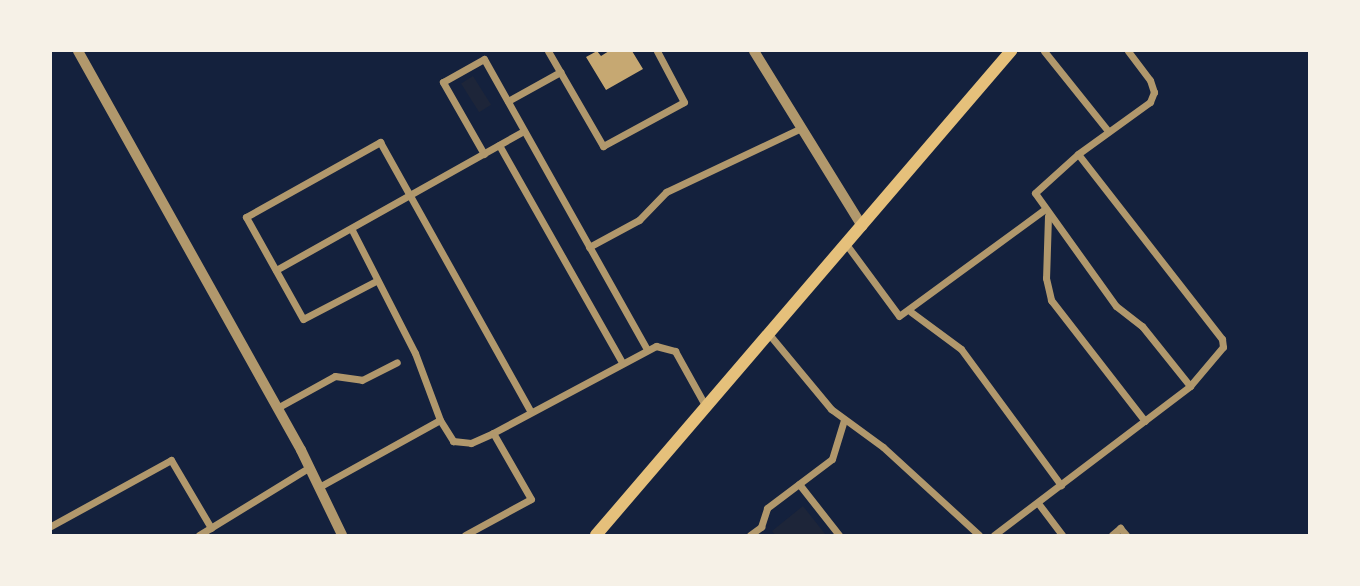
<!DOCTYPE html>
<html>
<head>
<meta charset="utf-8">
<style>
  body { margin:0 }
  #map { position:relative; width:1360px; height:586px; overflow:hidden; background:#14213d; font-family:Rubik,sans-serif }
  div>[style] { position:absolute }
  .green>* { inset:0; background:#1d2539; transform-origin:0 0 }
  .building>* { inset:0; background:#c6a872 }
  .minor>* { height:7px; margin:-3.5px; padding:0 3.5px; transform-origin:3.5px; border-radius:3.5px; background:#b1986c }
  .tertiary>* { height:10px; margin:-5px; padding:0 5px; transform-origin:5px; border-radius:5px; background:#b1986c }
  .secondary>* { height:12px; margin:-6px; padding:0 6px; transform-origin:6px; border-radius:6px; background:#e5c07b }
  span { translate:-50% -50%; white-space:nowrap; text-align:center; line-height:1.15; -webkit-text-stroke:5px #f6f1e7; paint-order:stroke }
  .frame { position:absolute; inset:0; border:52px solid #f6f1e7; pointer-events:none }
</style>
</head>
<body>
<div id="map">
  <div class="green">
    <div style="left:473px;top:76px;width:34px;height:14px;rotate:58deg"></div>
    <div style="clip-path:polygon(803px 506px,826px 535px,775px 535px,772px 531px)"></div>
  </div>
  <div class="building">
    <div style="clip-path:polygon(597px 51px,601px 56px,609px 51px,632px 51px,643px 69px,606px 90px,586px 57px)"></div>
  </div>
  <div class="minor">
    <div style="left:548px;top:51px;width:110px;rotate:59.9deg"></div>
    <div style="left:603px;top:146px;width:92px;rotate:-28.5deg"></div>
    <div style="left:684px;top:102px;width:58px;rotate:-117.9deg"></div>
    <div style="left:1044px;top:51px;width:102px;rotate:51.3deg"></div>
    <div style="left:1128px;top:51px;width:36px;rotate:53deg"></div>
    <div style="left:1150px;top:80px;width:13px;rotate:72deg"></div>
    <div style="left:1154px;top:92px;width:11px;rotate:112deg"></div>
    <div style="left:1150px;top:102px;width:89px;rotate:144.2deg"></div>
    <div style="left:1078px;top:154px;width:58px;rotate:137.8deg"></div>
    <div style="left:1035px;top:193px;width:139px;rotate:54.4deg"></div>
    <div style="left:1116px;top:306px;width:33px;rotate:38deg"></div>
    <div style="left:1142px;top:326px;width:77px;rotate:51.3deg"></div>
    <div style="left:508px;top:101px;width:60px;rotate:-29.1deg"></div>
    <div style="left:499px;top:145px;width:248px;rotate:60.5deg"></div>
    <div style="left:484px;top:154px;width:83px;rotate:-119.7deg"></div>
    <div style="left:443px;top:82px;width:47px;rotate:-29.3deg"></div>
    <div style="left:484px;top:59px;width:331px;rotate:60.7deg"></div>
    <div style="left:1048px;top:216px;width:62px;rotate:91.8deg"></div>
    <div style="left:1046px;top:278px;width:23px;rotate:77deg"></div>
    <div style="left:1051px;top:300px;width:153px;rotate:52.2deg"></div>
    <div style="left:352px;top:230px;width:138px;rotate:62.9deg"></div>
    <div style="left:415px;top:353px;width:72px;rotate:69.5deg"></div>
    <div style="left:440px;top:420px;width:25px;rotate:58deg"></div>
    <div style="left:453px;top:441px;width:18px;rotate:6deg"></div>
    <div style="left:471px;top:443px;width:24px;rotate:-24deg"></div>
    <div style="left:493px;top:433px;width:185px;rotate:-28.1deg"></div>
    <div style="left:656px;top:346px;width:20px;rotate:15deg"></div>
    <div style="left:675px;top:351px;width:60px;rotate:60.9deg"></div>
    <div style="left:846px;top:244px;width:89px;rotate:53.6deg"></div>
    <div style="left:899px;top:316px;width:180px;rotate:-36.2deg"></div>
    <div style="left:589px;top:247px;width:57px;rotate:-28.4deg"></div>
    <div style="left:639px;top:220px;width:39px;rotate:-46deg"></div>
    <div style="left:666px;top:192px;width:147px;rotate:-25.3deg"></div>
    <div style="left:276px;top:270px;width:284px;rotate:-29.3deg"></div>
    <div style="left:376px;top:281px;width:82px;rotate:152.5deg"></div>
    <div style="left:303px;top:319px;width:117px;rotate:-119.2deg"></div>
    <div style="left:246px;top:217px;width:154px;rotate:-29.2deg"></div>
    <div style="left:380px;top:142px;width:309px;rotate:60.8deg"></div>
    <div style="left:911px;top:312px;width:62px;rotate:36.5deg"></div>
    <div style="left:961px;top:349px;width:169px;rotate:53.7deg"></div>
    <div style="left:768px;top:333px;width:99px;rotate:50.3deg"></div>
    <div style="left:831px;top:409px;width:64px;rotate:36.2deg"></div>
    <div style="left:883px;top:447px;width:130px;rotate:42.5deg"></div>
    <div style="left:277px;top:408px;width:66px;rotate:-28.9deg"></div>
    <div style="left:335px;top:376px;width:27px;rotate:8deg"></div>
    <div style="left:362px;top:380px;width:39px;rotate:-27deg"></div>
    <div style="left:799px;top:484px;width:65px;rotate:51.9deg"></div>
    <div style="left:319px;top:487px;width:138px;rotate:-29deg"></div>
    <div style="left:1038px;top:503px;width:40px;rotate:53deg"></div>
    <div style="left:51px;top:526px;width:137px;rotate:-28.8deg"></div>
    <div style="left:171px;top:460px;width:79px;rotate:59.5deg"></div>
    <div style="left:199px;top:535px;width:130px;rotate:-31.5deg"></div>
    <div style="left:465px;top:535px;width:75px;rotate:-28.6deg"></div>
    <div style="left:531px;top:499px;width:76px;rotate:-119.9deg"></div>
    <div style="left:750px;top:535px;width:14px;rotate:-36deg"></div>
    <div style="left:761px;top:527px;width:20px;rotate:-72deg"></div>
    <div style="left:767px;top:508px;width:81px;rotate:-37deg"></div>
    <div style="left:832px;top:459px;width:41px;rotate:-72.9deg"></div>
    <div style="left:994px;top:535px;width:246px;rotate:-37.2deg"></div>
    <div style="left:1190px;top:386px;width:51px;rotate:-49.8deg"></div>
    <div style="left:1223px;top:347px;width:8px;rotate:-97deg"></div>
    <div style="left:1222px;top:339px;width:234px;rotate:-127.9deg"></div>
    <div style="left:1112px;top:535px;width:11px;rotate:-41deg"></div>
    <div style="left:1120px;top:528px;width:9px;rotate:49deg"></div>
  </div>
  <div class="tertiary">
    <div style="left:78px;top:51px;width:457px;rotate:60.8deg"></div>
    <div style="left:301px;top:450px;width:94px;rotate:64.2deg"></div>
    <div style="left:754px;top:51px;width:206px;rotate:58.3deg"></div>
  </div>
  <div class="secondary">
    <div style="left:596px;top:535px;width:638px;rotate:-49.39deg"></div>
  </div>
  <div class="frame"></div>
</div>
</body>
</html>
